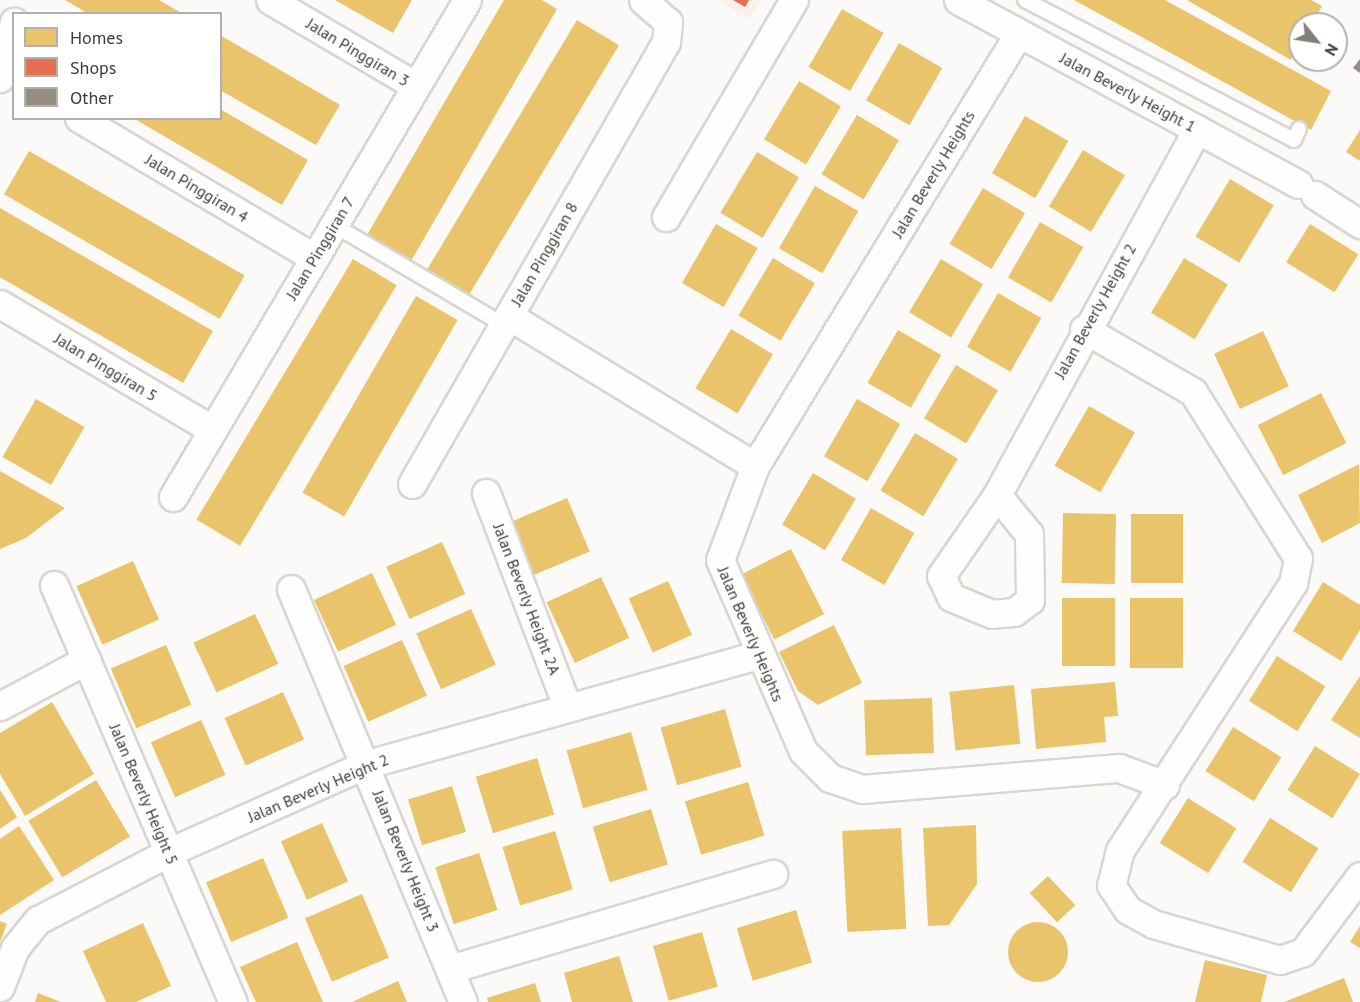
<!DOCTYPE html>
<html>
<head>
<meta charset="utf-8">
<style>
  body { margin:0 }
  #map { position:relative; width:1360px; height:1002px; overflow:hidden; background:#fcfaf8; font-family:"PT Sans",sans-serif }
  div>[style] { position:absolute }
  .built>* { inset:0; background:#faf1e8 }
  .homes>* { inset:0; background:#e9c46a; transform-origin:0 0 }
  .round { border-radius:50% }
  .shops>* { inset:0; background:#e76f51 }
  .building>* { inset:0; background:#968e81 }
  .roads { filter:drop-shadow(2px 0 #d9d5d1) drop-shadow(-2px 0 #d9d5d1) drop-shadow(0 2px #d9d5d1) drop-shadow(0 -2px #d9d5d1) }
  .lane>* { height:14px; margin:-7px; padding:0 7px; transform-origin:7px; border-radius:7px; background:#fffefe }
  .street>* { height:27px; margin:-13.5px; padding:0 13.5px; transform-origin:13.5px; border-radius:13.5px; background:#fffefe }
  span { translate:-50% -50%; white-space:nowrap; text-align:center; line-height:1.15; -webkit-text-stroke:6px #fff; paint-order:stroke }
  .street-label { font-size:16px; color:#413b33 }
  .legend { position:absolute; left:12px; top:12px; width:210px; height:108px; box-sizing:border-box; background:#fff; border:2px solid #b3b1ad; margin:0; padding:8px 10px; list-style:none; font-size:18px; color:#413b33 }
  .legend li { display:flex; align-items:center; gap:12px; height:30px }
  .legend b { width:30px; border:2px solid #b3b1ad }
  .north { position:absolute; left:1288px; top:12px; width:60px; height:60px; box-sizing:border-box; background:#fff; border:2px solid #b3b1ad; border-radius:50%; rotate:120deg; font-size:16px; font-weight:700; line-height:24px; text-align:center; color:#413b33 }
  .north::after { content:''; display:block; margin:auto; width:21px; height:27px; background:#827e78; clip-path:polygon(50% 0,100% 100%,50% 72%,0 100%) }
</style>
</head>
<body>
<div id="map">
  <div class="built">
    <div style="clip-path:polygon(716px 0,762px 0,750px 19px)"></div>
  </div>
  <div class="homes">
    <div style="clip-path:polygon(65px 0,159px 0,183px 14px,89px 14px)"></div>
    <div style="clip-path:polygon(335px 0,412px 0,393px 33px)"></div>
    <div style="clip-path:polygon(504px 0,542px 0,557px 9px,411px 261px,367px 235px)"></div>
    <div style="clip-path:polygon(1074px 0,1165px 0,1331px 91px,1311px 130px)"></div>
    <div style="clip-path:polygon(1187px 0,1311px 0,1322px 6px,1312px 24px,1300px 24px,1300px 44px,1291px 60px)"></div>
    <div style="left:842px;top:9px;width:48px;height:67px;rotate:30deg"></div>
    <div style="left:577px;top:20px;width:49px;height:292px;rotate:31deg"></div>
    <div style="clip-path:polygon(220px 35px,340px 105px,316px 145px,220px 90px)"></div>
    <div style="left:899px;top:43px;width:50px;height:66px;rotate:30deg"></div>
    <div style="left:799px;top:81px;width:49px;height:68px;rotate:31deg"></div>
    <div style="clip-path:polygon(220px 109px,308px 160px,282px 205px,133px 118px,220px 118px)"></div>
    <div style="left:857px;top:115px;width:49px;height:69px;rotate:31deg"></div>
    <div style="left:1025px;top:116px;width:50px;height:66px;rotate:30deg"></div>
    <div style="clip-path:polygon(1360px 130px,1360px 161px,1346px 152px)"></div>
    <div style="left:1083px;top:150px;width:49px;height:66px;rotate:31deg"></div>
    <div style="left:29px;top:151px;width:249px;height:50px;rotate:30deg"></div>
    <div style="left:757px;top:152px;width:49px;height:71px;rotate:31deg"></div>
    <div style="left:1230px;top:179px;width:51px;height:67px;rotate:31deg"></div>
    <div style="left:815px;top:186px;width:50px;height:72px;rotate:30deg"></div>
    <div style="left:983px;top:188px;width:49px;height:65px;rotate:31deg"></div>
    <div style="left:0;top:208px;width:246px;height:60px;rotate:30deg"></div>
    <div style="left:1040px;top:222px;width:50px;height:64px;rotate:30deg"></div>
    <div style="left:716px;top:224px;width:48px;height:68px;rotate:30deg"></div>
    <div style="left:1310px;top:224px;width:57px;height:45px;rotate:32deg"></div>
    <div style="left:773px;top:258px;width:49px;height:67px;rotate:31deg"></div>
    <div style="left:1184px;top:258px;width:51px;height:64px;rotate:31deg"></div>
    <div style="left:353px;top:259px;width:51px;height:304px;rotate:31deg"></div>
    <div style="left:941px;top:259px;width:49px;height:62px;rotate:31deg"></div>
    <div style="left:998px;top:293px;width:50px;height:62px;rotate:30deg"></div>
    <div style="left:416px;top:296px;width:48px;height:227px;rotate:30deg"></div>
    <div style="left:731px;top:329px;width:49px;height:69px;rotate:31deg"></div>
    <div style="left:898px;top:330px;width:50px;height:61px;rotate:30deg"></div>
    <div style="left:1263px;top:331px;width:61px;height:54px;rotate:65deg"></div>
    <div style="left:956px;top:365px;width:49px;height:62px;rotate:31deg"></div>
    <div style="left:1321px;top:393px;width:56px;height:71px;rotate:63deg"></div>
    <div style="left:36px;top:399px;width:56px;height:67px;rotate:30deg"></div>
    <div style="left:857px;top:399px;width:50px;height:66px;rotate:30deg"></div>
    <div style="left:1089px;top:406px;width:53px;height:69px;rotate:30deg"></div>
    <div style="left:915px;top:433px;width:50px;height:67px;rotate:31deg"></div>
    <div style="clip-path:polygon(1359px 464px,1360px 523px,1322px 543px,1298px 495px)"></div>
    <div style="clip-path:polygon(0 471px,65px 508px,26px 538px,0 549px)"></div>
    <div style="left:813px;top:473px;width:50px;height:60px;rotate:31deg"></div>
    <div style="left:567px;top:498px;width:58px;height:60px;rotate:67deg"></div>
    <div style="left:871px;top:508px;width:50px;height:60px;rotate:30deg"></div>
    <div style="left:1063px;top:513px;width:53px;height:70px;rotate:1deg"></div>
    <div style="left:1131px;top:514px;width:52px;height:69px"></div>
    <div style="left:442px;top:542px;width:57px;height:61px;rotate:66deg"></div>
    <div style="left:791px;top:549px;width:73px;height:56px;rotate:63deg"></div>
    <div style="left:133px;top:561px;width:64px;height:62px;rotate:66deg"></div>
    <div style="left:372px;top:573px;width:57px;height:64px;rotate:65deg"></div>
    <div style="left:601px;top:577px;width:67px;height:60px;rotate:65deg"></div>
    <div style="left:668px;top:581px;width:59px;height:43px;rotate:66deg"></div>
    <div style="clip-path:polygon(1323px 582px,1360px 605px,1360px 630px,1341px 661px,1293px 631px)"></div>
    <div style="left:1062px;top:598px;width:53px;height:68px"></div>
    <div style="left:1130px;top:598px;width:53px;height:70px"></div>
    <div style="left:471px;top:609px;width:61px;height:60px;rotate:66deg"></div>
    <div style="left:255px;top:614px;width:55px;height:68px;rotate:65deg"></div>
    <div style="clip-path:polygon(834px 625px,862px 683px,818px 705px,798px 691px,779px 652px)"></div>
    <div style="left:402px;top:640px;width:61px;height:64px;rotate:66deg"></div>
    <div style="left:166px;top:645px;width:65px;height:60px;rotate:67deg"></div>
    <div style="left:1277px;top:656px;width:57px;height:53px;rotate:32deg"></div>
    <div style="clip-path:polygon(1360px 676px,1360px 738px,1331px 720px)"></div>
    <div style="clip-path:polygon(1115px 682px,1118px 716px,1104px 717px,1106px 742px,1036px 749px,1031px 689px)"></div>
    <div style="left:1014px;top:685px;width:59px;height:65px;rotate:84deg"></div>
    <div style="left:283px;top:692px;width:52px;height:64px;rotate:66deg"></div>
    <div style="left:932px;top:698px;width:55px;height:68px;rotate:88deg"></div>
    <div style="clip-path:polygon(52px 702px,94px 774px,25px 816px,0 774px,0 733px)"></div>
    <div style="left:725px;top:709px;width:60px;height:67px;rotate:74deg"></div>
    <div style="left:201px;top:720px;width:60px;height:55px;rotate:66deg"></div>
    <div style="left:1233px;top:727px;width:57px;height:52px;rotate:32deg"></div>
    <div style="left:631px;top:732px;width:60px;height:67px;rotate:74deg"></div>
    <div style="left:1315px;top:746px;width:53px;height:52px;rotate:32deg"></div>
    <div style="left:537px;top:758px;width:59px;height:64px;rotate:73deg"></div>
    <div style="left:96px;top:780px;width:66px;height:79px;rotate:59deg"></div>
    <div style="left:748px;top:782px;width:56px;height:66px;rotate:73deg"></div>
    <div style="left:452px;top:786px;width:48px;height:46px;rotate:73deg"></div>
    <div style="clip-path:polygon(0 790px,17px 817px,0 829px)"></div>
    <div style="left:1188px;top:798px;width:57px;height:53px;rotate:32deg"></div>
    <div style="left:651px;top:809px;width:58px;height:61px;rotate:73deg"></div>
    <div style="left:1270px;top:818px;width:57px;height:52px;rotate:32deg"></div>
    <div style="left:322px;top:823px;width:64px;height:45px;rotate:66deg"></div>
    <div style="clip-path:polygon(976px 825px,977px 884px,949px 925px,928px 926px,923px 828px)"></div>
    <div style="clip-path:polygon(19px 826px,54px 880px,0 915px,0 839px)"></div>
    <div style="left:901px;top:828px;width:101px;height:59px;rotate:87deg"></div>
    <div style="left:555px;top:831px;width:61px;height:55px;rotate:73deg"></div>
    <div style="left:479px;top:853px;width:60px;height:46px;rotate:72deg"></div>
    <div style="left:263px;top:858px;width:65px;height:62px;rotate:67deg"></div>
    <div style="left:1048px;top:876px;width:40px;height:25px;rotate:47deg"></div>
    <div style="left:362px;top:894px;width:69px;height:62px;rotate:67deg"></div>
    <div style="left:796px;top:910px;width:55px;height:62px;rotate:73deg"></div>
    <div style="clip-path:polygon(0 921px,7px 924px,0 942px)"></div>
    <div class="round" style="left:1008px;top:922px;width:60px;height:60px"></div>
    <div style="clip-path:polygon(143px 923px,171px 986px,136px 1002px,106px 1002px,83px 951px)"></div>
    <div style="clip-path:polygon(1360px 926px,1360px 948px,1350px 942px)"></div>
    <div style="left:702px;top:932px;width:57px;height:51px;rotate:74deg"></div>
    <div style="clip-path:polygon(297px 942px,323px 1002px,256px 1002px,240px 967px)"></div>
    <div style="clip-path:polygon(619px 956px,633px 1002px,572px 1002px,564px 973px)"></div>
    <div style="clip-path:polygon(1205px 960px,1267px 975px,1261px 1002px,1195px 1002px)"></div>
    <div style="clip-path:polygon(1344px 978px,1353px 1002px,1284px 1002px)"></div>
    <div style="clip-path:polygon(398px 981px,407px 1002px,352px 1002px)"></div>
    <div style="clip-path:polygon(535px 983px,541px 1002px,488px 1002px,487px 998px)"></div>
    <div style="clip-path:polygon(38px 993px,61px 1002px,35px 1002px)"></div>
  </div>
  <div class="shops">
    <div style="clip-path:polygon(733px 0,749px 0,745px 7px)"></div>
  </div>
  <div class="building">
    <div style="clip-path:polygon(1360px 59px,1360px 73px,1353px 68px)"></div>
  </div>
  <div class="roads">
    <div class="lane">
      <div style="left:1025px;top:0;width:303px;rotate:27.5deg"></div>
      <div style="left:1294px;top:140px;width:12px;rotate:-66deg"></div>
      <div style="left:334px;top:225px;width:197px;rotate:30.5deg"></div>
    </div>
    <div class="street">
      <div style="left:270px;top:0;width:169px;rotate:30.5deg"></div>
      <div style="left:958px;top:0;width:387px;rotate:28.4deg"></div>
      <div style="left:1019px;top:33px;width:507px;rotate:121.37deg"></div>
      <div style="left:755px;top:466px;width:100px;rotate:110.4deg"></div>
      <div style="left:720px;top:560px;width:208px;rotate:66.5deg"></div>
      <div style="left:803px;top:751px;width:38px;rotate:45deg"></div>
      <div style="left:830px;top:778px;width:34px;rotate:19deg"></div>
      <div style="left:862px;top:789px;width:258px;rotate:-4.7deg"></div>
      <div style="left:1119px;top:768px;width:49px;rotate:20.3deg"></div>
      <div style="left:0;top:78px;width:58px;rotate:-76deg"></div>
      <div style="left:79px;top:118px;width:274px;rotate:30.7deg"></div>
      <div style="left:1315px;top:195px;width:54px;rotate:32.8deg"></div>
      <div style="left:666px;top:217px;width:252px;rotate:-59.5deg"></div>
      <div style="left:0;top:304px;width:247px;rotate:30.6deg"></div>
      <div style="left:509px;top:316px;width:288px;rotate:31.4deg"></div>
      <div style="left:1084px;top:329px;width:126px;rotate:30deg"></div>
      <div style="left:1193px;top:392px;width:196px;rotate:57.7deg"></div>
      <div style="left:1298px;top:558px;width:25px;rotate:101deg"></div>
      <div style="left:1293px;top:583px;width:318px;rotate:122.9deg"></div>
      <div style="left:1120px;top:850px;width:36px;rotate:104deg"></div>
      <div style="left:1111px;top:885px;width:30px;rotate:56deg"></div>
      <div style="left:1128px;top:910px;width:29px;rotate:29deg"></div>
      <div style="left:1153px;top:924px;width:132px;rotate:15.8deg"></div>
      <div style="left:1280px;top:960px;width:24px;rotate:-19deg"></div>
      <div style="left:1303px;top:952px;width:95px;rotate:-53.1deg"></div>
      <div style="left:412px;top:484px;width:510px;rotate:-60.12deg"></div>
      <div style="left:666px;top:42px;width:20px;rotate:-84deg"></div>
      <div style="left:668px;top:22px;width:33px;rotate:-139deg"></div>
      <div style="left:486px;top:493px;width:228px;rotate:69.2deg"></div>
      <div style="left:997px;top:495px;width:50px;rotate:50.6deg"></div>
      <div style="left:1029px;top:534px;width:66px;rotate:89.1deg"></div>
      <div style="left:1030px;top:600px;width:20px;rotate:143deg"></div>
      <div style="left:1014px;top:612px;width:22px;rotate:175deg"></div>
      <div style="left:992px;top:614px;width:44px;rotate:-157.5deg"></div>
      <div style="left:951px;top:597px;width:23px;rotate:-115deg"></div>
      <div style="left:941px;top:576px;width:98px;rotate:-55.3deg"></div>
      <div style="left:997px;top:495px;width:417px;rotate:-61.3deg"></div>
      <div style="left:173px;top:497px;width:577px;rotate:-59.39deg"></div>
      <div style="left:54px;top:585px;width:454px;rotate:66.8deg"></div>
      <div style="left:291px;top:589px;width:447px;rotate:67.4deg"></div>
      <div style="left:0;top:706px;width:98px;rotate:-28.1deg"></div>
      <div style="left:450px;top:969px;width:337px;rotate:-16.4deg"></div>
      <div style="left:0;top:987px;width:42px;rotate:-69deg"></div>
      <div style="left:15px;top:948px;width:36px;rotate:-51deg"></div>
      <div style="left:38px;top:920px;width:148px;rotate:-27.4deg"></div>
      <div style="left:169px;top:852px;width:217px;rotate:-24deg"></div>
      <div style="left:367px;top:764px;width:405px;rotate:-15.6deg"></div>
    </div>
  </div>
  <div class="street-label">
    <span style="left:358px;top:52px;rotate:31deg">Jalan Pinggiran 3</span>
    <span style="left:1128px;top:92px;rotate:28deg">Jalan Beverly Height 1</span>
    <span style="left:933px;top:174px;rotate:-59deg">Jalan Beverly Heights</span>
    <span style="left:197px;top:188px;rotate:31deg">Jalan Pinggiran 4</span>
    <span style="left:320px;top:248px;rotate:-59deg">Jalan Pinggiran 7</span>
    <span style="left:544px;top:254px;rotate:-60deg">Jalan Pinggiran 8</span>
    <span style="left:1095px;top:311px;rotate:-61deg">Jalan Beverly Height 2</span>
    <span style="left:106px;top:367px;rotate:31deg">Jalan Pinggiran 5</span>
    <span style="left:527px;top:599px;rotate:69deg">Jalan Beverly Height 2A</span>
    <span style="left:751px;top:634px;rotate:67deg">Jalan Beverly Heights</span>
    <span style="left:318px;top:788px;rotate:-23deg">Jalan Beverly Height 2</span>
    <span style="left:144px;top:794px;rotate:67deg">Jalan Beverly Height 5</span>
    <span style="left:406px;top:861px;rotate:68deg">Jalan Beverly Height 3</span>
  </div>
  <ul class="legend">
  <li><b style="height:16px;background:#e9c46a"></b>Homes</li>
  <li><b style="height:16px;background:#e76f51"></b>Shops</li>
  <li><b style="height:16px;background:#968e81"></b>Other</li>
  </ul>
  <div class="north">N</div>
</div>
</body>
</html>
